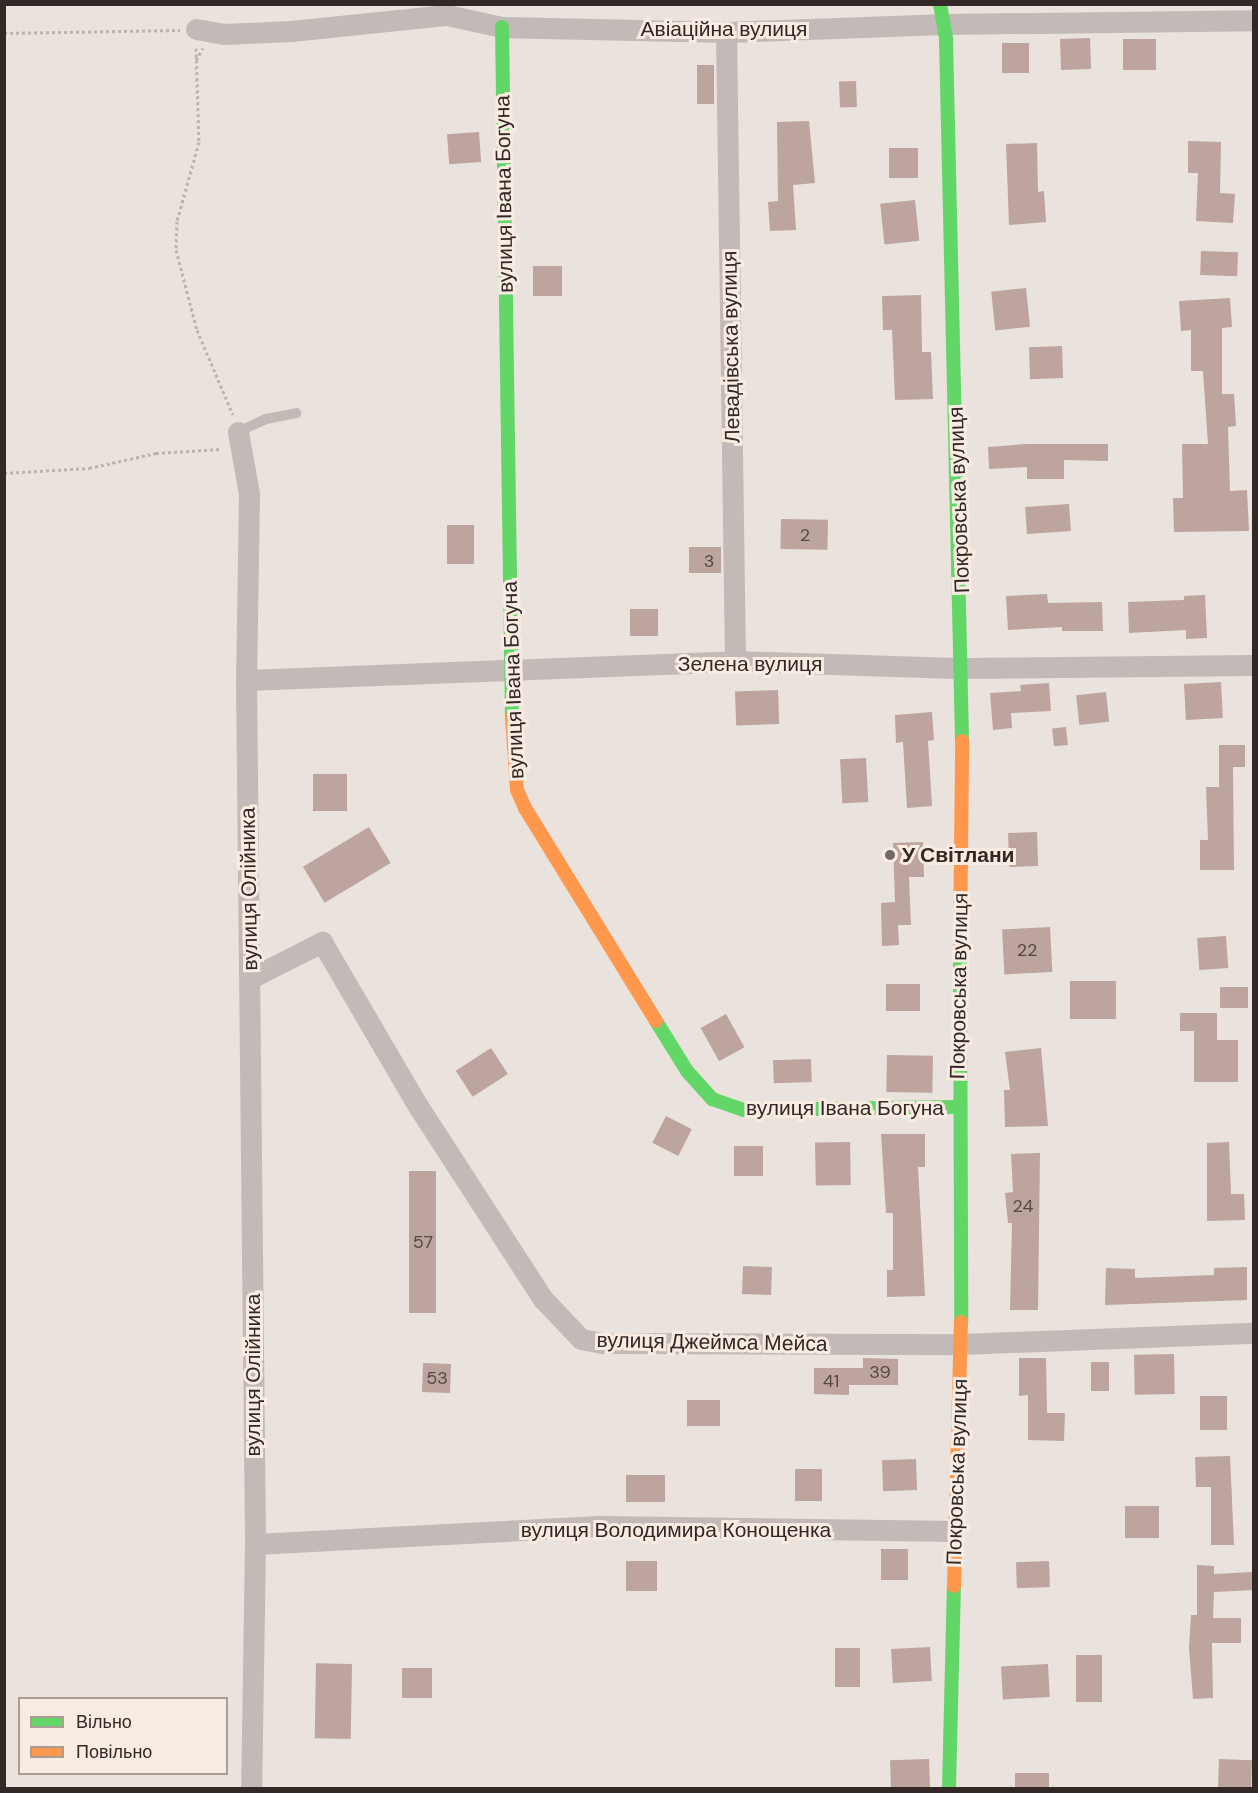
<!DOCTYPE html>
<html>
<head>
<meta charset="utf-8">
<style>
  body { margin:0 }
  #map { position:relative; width:1258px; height:1793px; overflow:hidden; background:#eae2dc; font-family:"DM Sans",sans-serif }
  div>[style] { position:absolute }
  .building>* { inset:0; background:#bda49e; transform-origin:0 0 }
  .path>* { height:3px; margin-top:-1.5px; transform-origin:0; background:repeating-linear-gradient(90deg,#bbb3ae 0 3px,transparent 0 6px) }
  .lane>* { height:10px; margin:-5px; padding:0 5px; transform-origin:5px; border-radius:5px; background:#c2bab6 }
  .street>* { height:21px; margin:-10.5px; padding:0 10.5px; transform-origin:10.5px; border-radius:10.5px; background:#c2bab6 }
  .fast>* { height:14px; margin:-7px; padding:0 7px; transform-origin:7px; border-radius:7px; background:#63d668 }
  .slow>* { height:14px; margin:-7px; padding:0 7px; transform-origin:7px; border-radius:7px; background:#ff974d }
  .dots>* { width:16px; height:16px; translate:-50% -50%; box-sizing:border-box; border:3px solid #f8ece2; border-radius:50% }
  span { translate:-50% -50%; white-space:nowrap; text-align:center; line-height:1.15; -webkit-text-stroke:6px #f8ece2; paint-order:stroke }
  .number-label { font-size:18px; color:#554743 }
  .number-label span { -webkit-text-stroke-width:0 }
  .street-label { font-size:21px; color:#322825 }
  .poi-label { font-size:21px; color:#322825; font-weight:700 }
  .left { translate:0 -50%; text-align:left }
  .frame { position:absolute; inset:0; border:6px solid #322825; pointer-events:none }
  .legend { position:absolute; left:18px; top:1697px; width:210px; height:78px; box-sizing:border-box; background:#f8ece2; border:2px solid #a99e96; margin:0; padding:8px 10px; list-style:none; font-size:18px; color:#322825 }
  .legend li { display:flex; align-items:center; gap:12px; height:30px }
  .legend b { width:30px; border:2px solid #a99e96 }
</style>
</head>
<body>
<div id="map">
  <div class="building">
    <div style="left:1090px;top:38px;width:31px;height:30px;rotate:88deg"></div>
    <div style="left:1123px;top:39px;width:33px;height:31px"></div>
    <div style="left:1002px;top:43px;width:27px;height:30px"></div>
    <div style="left:697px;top:65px;width:17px;height:39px"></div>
    <div style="left:856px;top:81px;width:26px;height:17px;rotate:88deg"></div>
    <div style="clip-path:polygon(809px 121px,815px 183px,793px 185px,796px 230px,770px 231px,768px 202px,778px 201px,777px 122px)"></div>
    <div style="left:479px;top:132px;width:30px;height:32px;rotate:86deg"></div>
    <div style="clip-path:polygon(1188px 141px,1221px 142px,1220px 193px,1235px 194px,1233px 223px,1196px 221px,1198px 173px,1188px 173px)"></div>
    <div style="clip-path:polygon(1037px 143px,1038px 192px,1044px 191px,1046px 222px,1009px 225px,1006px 144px)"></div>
    <div style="left:889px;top:148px;width:29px;height:30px"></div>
    <div style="left:915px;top:200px;width:41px;height:35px;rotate:84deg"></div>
    <div style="left:1201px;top:251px;width:37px;height:24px;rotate:2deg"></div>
    <div style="left:533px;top:266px;width:29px;height:30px"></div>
    <div style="left:1026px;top:288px;width:39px;height:35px;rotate:84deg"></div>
    <div style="clip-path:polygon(921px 295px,922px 352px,931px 352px,933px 399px,895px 400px,892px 330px,883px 330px,882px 296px)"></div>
    <div style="clip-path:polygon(1230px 298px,1232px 327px,1222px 328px,1222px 394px,1234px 394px,1236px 426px,1228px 427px,1230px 491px,1247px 490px,1249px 531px,1174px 532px,1173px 498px,1183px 498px,1182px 444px,1208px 444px,1203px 371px,1191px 371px,1191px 330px,1181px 331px,1179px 301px)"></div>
    <div style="left:1062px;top:346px;width:32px;height:33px;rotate:88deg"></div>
    <div style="clip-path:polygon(1026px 444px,1108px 444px,1108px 461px,1064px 460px,1064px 479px,1027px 479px,1027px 467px,989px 469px,988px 447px)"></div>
    <div style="left:1069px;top:504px;width:27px;height:44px;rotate:86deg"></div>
    <div style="left:781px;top:519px;width:47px;height:30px;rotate:1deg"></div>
    <div style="left:447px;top:525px;width:27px;height:39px"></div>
    <div style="left:721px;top:547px;width:26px;height:32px;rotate:90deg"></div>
    <div style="clip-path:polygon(1047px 594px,1048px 603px,1102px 602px,1103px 631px,1062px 631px,1062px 627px,1008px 630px,1006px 596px)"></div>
    <div style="clip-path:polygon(1205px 595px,1207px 638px,1186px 639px,1186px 630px,1129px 633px,1128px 602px,1184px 600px,1184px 596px)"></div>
    <div style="left:630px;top:609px;width:28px;height:27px"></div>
    <div style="left:1221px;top:682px;width:36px;height:37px;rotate:87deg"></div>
    <div style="clip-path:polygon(1049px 683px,1051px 711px,1011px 713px,1012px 728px,993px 730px,990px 693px,1021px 691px,1020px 685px)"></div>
    <div style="left:778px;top:690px;width:34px;height:43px;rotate:88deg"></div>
    <div style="left:1106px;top:692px;width:30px;height:30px;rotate:84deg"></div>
    <div style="clip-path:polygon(932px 712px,934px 740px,928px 741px,932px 806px,907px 808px,903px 742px,896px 743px,895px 715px)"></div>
    <div style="left:1066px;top:727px;width:18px;height:14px;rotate:84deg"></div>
    <div style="clip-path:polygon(1219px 745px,1245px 745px,1245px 767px,1233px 767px,1234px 870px,1200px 870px,1200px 840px,1208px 840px,1206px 787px,1219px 787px)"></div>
    <div style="left:866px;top:758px;width:44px;height:26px;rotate:87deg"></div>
    <div style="left:313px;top:774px;width:34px;height:37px"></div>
    <div style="left:369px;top:827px;width:42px;height:77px;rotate:59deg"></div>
    <div style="left:1037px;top:832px;width:34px;height:29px;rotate:88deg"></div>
    <div style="clip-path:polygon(923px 842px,924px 877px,909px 877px,911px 925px,898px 925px,899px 945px,882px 946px,881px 903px,895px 902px,893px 843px)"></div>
    <div style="left:1050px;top:927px;width:45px;height:48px;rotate:87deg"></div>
    <div style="left:1226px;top:936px;width:32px;height:29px;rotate:86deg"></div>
    <div style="left:1070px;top:981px;width:46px;height:38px"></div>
    <div style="left:886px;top:984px;width:34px;height:27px"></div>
    <div style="left:1248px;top:987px;width:21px;height:28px;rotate:90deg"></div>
    <div style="clip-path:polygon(1180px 1013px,1217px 1013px,1217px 1040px,1238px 1040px,1238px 1082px,1194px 1082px,1194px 1031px,1180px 1031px)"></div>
    <div style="left:726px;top:1014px;width:38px;height:29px;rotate:61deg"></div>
    <div style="left:491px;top:1048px;width:31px;height:42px;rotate:57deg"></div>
    <div style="clip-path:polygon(1041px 1048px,1048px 1126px,1005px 1127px,1004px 1090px,1010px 1090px,1005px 1052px)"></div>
    <div style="left:887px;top:1055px;width:46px;height:37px;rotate:1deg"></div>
    <div style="left:811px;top:1059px;width:23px;height:38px;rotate:88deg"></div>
    <div style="left:666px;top:1116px;width:29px;height:30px;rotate:27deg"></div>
    <div style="clip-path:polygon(881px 1134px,925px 1134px,925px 1167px,918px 1167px,925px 1296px,887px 1297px,887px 1270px,893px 1270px,893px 1213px,886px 1213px)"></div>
    <div style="left:850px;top:1142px;width:43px;height:35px;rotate:89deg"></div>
    <div style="clip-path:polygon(1229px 1142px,1231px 1194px,1244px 1194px,1245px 1220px,1207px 1221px,1207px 1143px)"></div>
    <div style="left:763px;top:1146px;width:30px;height:29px;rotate:90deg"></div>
    <div style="clip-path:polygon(1040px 1153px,1038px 1310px,1010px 1310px,1012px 1223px,1008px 1223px,1005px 1193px,1013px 1192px,1011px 1154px)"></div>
    <div style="left:409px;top:1171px;width:27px;height:142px"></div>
    <div style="left:743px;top:1266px;width:29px;height:28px;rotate:2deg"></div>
    <div style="clip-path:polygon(1247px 1267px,1247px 1300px,1105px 1305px,1106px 1268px,1135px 1269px,1135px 1278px,1214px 1275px,1214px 1268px)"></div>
    <div style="left:1174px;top:1354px;width:40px;height:40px;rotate:89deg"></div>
    <div style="clip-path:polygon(863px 1358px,898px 1359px,898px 1385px,849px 1385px,849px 1395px,814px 1394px,814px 1368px,863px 1368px)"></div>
    <div style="clip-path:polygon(1019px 1358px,1046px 1358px,1047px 1413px,1065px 1413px,1064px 1441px,1028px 1440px,1028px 1395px,1019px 1396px)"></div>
    <div style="left:1091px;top:1362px;width:18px;height:29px"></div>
    <div style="left:423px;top:1363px;width:28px;height:29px;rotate:2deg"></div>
    <div style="left:1200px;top:1396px;width:27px;height:34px"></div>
    <div style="left:687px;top:1400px;width:33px;height:26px"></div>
    <div style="clip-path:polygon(1230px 1456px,1234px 1545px,1211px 1545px,1211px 1487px,1196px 1487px,1195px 1457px)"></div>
    <div style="left:916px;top:1459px;width:31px;height:34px;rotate:88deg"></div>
    <div style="left:795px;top:1469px;width:27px;height:32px"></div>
    <div style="left:626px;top:1475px;width:39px;height:27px"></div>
    <div style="left:1125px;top:1506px;width:34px;height:32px"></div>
    <div style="left:881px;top:1549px;width:27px;height:31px"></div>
    <div style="left:626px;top:1561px;width:31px;height:30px"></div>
    <div style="left:1049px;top:1561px;width:26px;height:33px;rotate:88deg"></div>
    <div style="clip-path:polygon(1197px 1565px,1214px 1566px,1214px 1574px,1253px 1572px,1254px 1590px,1214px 1592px,1213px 1618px,1241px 1618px,1241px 1643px,1212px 1643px,1213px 1698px,1193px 1699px,1189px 1648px,1191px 1615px,1197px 1615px)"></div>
    <div style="left:930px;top:1647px;width:34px;height:39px;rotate:87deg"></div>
    <div style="left:835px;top:1648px;width:25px;height:39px"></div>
    <div style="left:1076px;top:1655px;width:26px;height:47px"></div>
    <div style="left:352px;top:1664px;width:75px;height:36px;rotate:91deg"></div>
    <div style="left:1048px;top:1664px;width:33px;height:47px;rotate:87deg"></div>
    <div style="left:402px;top:1668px;width:30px;height:30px"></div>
    <div style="left:929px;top:1759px;width:28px;height:39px;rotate:88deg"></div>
    <div style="left:1219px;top:1759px;width:33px;height:29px;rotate:2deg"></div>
    <div style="left:1049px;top:1773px;width:15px;height:34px;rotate:90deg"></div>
  </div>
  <div class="path">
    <div style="left:4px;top:33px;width:176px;rotate:-1deg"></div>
    <div style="left:196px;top:48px;width:94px;rotate:88.2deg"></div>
    <div style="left:199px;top:142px;width:82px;rotate:105.6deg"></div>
    <div style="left:177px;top:221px;width:29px;rotate:92deg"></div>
    <div style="left:176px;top:250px;width:83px;rotate:75.3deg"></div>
    <div style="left:197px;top:330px;width:92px;rotate:67deg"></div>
    <div style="left:196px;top:60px;width:14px;rotate:-60deg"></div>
    <div style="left:4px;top:473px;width:85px;rotate:-3.4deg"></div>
    <div style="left:89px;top:468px;width:69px;rotate:-12.6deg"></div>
    <div style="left:156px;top:453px;width:66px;rotate:-3.5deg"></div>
  </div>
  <div class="lane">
    <div style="left:238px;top:432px;width:31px;rotate:-25deg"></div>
    <div style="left:266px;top:419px;width:31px;rotate:-11deg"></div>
  </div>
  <div class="street">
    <div style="left:196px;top:29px;width:28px;rotate:10deg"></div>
    <div style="left:224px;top:34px;width:67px;rotate:-2.6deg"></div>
    <div style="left:291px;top:31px;width:157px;rotate:-5.9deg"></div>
    <div style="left:447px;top:15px;width:56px;rotate:12.3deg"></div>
    <div style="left:502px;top:27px;width:224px;rotate:1.3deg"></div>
    <div style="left:726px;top:32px;width:218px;rotate:-2.1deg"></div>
    <div style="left:944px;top:24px;width:310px;rotate:-0.7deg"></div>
    <div style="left:726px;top:32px;width:629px;rotate:89.18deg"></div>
    <div style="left:238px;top:432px;width:63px;rotate:79.9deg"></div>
    <div style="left:249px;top:494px;width:186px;rotate:90.9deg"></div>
    <div style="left:246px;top:680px;width:864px;rotate:89.4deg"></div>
    <div style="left:255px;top:1544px;width:244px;rotate:90.9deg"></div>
    <div style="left:246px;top:680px;width:489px;rotate:-2.2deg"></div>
    <div style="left:735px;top:661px;width:228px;rotate:1.8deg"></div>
    <div style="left:963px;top:668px;width:291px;rotate:-0.6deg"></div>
    <div style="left:251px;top:978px;width:80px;rotate:-26.9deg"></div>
    <div style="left:322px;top:942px;width:190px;rotate:59.7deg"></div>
    <div style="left:418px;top:1106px;width:230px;rotate:57.1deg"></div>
    <div style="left:543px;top:1299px;width:55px;rotate:46.5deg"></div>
    <div style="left:581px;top:1339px;width:21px;rotate:11deg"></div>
    <div style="left:602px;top:1343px;width:359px;rotate:0.2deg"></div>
    <div style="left:961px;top:1344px;width:293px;rotate:-2.2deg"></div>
    <div style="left:255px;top:1544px;width:348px;rotate:-3deg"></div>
    <div style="left:603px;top:1526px;width:351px;rotate:0.8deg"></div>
  </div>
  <div class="fast">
    <div style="left:940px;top:4px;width:36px;rotate:80deg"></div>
    <div style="left:946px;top:39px;width:702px;rotate:88.69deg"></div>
    <div style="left:502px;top:27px;width:690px;rotate:89.17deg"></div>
    <div style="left:960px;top:949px;width:373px;rotate:89.8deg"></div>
    <div style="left:656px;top:1021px;width:59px;rotate:58.2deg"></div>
    <div style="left:687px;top:1071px;width:38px;rotate:48deg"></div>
    <div style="left:712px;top:1099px;width:34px;rotate:19deg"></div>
    <div style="left:744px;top:1110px;width:214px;rotate:-0.8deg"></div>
    <div style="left:949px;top:1788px;width:202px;rotate:-88.6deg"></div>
  </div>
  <div class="slow">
    <div style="left:512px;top:717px;width:73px;rotate:86.1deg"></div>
    <div style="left:517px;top:790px;width:20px;rotate:66deg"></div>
    <div style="left:525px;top:808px;width:250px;rotate:58.4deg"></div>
    <div style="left:960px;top:949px;width:208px;rotate:-89.4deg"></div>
    <div style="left:954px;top:1586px;width:264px;rotate:-88.5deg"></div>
  </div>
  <div class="dots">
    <div style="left:890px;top:855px;background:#726965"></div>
  </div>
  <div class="number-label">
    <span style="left:805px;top:535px">2</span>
    <span style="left:709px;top:561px">3</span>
    <span style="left:1027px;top:950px">22</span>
    <span style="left:1023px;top:1206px">24</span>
    <span style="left:423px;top:1242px">57</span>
    <span style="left:880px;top:1372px">39</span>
    <span style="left:437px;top:1378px">53</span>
    <span style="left:831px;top:1381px">41</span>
  </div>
  <div class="street-label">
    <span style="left:724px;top:29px">Авіаційна вулиця</span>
    <span style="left:504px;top:194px;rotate:-91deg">вулиця Івана Богуна</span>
    <span style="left:731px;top:347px;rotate:-91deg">Левадівська вулиця</span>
    <span style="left:959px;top:500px;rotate:-92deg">Покровська вулиця</span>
    <span style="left:750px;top:664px">Зелена вулиця</span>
    <span style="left:513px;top:680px;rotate:-92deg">вулиця Івана Богуна</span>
    <span style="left:249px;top:889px;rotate:-91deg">вулиця Олійника</span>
    <span style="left:959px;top:986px;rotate:-89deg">Покровська вулиця</span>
    <span style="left:845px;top:1108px">вулиця Івана Богуна</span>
    <span style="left:712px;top:1342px;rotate:1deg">вулиця Джеймса Мейса</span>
    <span style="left:253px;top:1375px;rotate:-90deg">вулиця Олійника</span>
    <span style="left:957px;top:1472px;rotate:-88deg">Покровська вулиця</span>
    <span style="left:676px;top:1530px">вулиця Володимира Конощенка</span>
  </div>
  <div class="poi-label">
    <span class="left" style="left:902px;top:855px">У Світлани</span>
  </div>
  <div class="frame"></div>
  <ul class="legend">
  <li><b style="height:8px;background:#63d668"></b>Вільно</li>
  <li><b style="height:8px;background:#ff974d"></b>Повільно</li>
  </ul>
</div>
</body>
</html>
